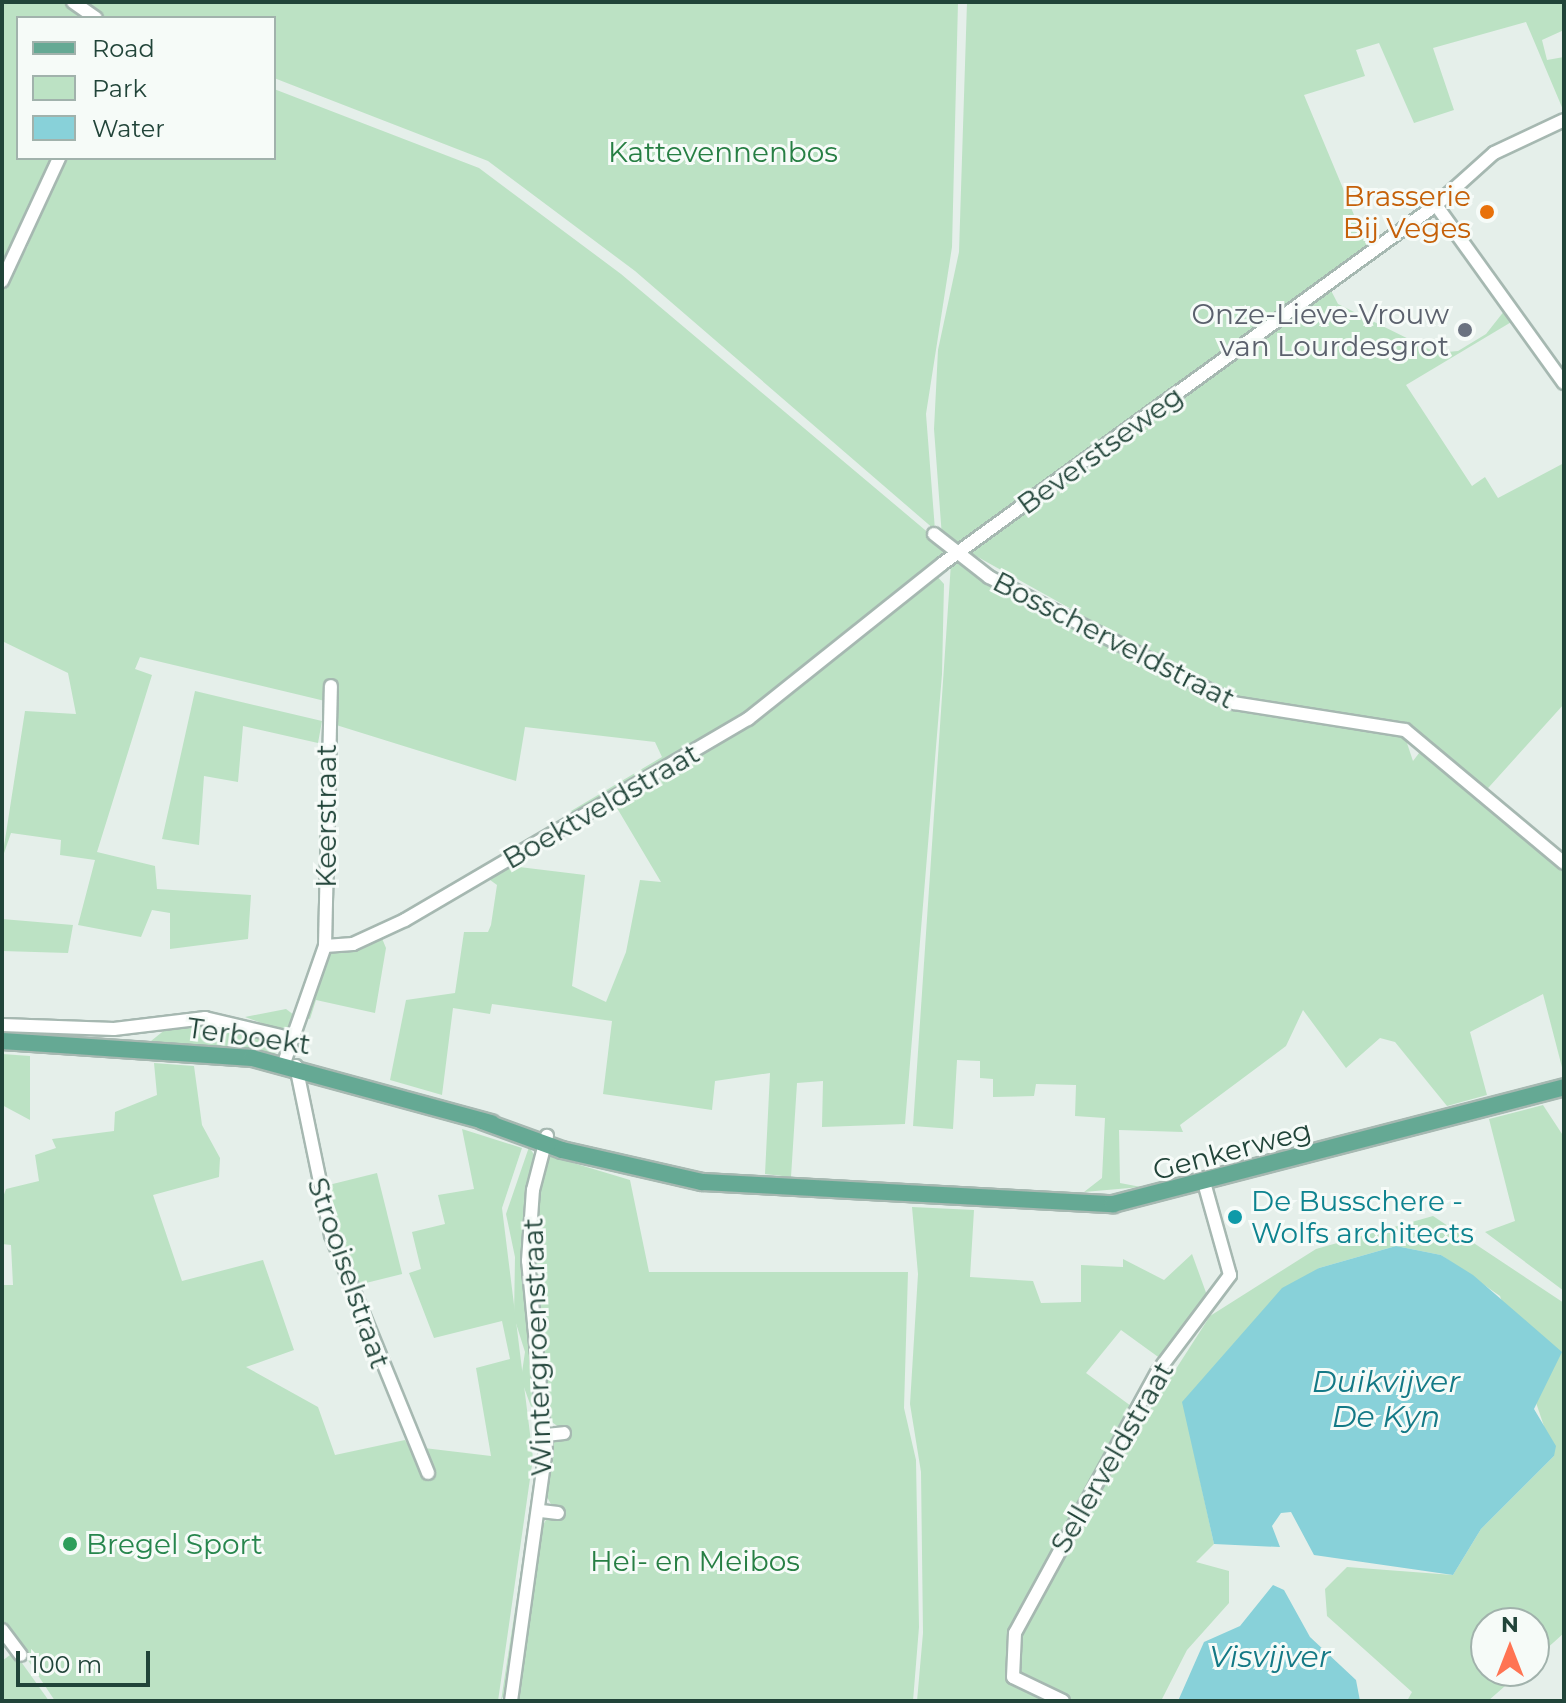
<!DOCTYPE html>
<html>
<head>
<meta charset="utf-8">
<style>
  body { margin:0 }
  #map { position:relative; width:1566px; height:1703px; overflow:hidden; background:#e5efea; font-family:Montserrat,sans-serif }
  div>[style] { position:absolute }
  .green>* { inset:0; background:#bce2c4; transform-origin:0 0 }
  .water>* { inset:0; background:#88d1d9 }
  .roads { filter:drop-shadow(2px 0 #a6b8b1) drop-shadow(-2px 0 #a6b8b1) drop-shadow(0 2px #a6b8b1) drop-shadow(0 -2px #a6b8b1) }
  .minor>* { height:12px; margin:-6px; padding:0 6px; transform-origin:6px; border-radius:6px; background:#fff }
  .major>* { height:16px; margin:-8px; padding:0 8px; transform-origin:8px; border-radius:8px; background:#65a994 }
  .dots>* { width:22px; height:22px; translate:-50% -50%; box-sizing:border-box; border:4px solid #f6fbf8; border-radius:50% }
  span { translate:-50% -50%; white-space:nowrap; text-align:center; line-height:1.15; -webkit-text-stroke:6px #f6fbf8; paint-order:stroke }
  .park-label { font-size:28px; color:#277f44 }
  .food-label { font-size:28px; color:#c56008 }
  .right { translate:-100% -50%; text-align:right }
  .worship-label { font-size:28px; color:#5b616d }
  .street-label { font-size:28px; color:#214439 }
  .culture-label { font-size:28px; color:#0d838f }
  .left { translate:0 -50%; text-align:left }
  .leisure-label { font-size:28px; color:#27864d }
  .water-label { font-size:30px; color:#147986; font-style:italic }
  .frame { position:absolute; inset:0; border:4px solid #214439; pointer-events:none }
  .legend { position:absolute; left:16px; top:16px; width:260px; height:144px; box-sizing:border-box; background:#f6fbf8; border:2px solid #a1b2ac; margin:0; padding:10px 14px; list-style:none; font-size:24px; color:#214439 }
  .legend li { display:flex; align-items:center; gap:16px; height:40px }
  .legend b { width:40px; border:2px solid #a1b2ac }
  .north { position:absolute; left:1470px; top:1607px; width:80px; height:80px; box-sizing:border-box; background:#f6fbf8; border:2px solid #a1b2ac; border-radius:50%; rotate:0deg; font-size:22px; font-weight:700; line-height:32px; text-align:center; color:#214439 }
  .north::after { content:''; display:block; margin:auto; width:28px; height:36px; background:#ff7453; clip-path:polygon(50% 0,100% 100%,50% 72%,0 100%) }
  .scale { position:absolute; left:16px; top:1651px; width:134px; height:36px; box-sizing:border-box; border:4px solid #214439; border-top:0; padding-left:10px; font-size:24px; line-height:28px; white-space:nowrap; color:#214439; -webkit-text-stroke:6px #f6fbf8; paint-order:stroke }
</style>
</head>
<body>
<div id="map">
  <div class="green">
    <div style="clip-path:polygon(2px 2px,67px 2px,89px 18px,18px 18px,18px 158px,52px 158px,2px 268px)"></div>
    <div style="clip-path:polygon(81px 2px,958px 2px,952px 247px,926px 414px,935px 530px,635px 271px,488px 161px,274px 78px,274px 18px,104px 18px)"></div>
    <div style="clip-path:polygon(967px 2px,1564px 2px,1564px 30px,1542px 40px,1547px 60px,1564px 57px,1564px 112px,1526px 22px,1433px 48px,1454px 110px,1414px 123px,1379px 43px,1356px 50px,1365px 76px,1304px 95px,1367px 246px,1324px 277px,1338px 304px,1437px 353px,1458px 351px,1486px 334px,1505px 310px,1513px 321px,1406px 385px,1472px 486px,1485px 477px,1498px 498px,1564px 463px,1564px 704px,1480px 797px,1564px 873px,1564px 1075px,1543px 994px,1470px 1032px,1487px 1095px,1447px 1106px,1395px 1042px,1380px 1038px,1346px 1068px,1303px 1010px,1286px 1046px,1180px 1125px,1183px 1132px,1119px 1130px,1120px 1183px,1141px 1187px,1084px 1192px,1102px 1178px,1105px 1118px,1075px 1116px,1076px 1085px,1036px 1084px,1034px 1096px,993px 1097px,993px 1079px,980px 1078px,980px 1061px,957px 1060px,953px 1129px,913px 1126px,951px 563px,959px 561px,1228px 706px,1404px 734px,1413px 761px,1429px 740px,1394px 721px,1236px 701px,942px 537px,934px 429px,938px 350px,959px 252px)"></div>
    <div style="clip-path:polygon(274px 89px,479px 168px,621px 274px,950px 551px,750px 713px,575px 815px,571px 811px,662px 757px,655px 742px,525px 727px,516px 781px,333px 724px,325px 701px,140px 657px,135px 669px,152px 675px,97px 852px,155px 866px,157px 889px,251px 895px,248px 939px,170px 949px,170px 913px,152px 910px,141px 937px,78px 925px,95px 860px,60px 855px,61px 840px,11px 833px,2px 859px,25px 711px,76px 714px,68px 673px,2px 641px,2px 287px,27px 248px,63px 158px,274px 158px)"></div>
    <div style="clip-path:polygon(935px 574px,944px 584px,942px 674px,905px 1124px,822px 1127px,823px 1081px,797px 1083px,791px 1177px,765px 1174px,770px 1073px,715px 1081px,712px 1110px,603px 1094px,612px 1021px,492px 1004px,490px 1014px,453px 1008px,442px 1095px,390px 1080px,406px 1000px,455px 993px,464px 932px,488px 932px,491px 925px,497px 885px,486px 877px,535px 847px,511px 866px,585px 875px,572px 986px,606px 1002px,626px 952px,640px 880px,661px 882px,614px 803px,799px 687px)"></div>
    <div style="clip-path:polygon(195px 691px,322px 721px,318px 743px,243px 726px,238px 782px,204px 776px,199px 845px,162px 839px)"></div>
    <div style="clip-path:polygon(2px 919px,73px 925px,68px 953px,2px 951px)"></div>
    <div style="clip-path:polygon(381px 936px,386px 948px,375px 1013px,316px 1000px,310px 1019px,303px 1017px,329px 952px)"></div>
    <div style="clip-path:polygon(286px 1009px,294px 1015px,288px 1033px,245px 1017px)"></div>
    <div style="clip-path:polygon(202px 1020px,284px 1042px,284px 1047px,272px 1056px,146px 1045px,166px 1029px)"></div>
    <div style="clip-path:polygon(2px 1054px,30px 1056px,30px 1120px,2px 1105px)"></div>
    <div style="clip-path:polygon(154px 1063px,194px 1066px,202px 1125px,220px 1158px,219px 1177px,153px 1195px,182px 1281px,263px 1260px,294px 1350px,246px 1367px,318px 1407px,335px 1455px,405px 1440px,426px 1478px,434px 1475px,424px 1448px,491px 1456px,476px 1368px,510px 1359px,502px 1321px,434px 1338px,409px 1273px,421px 1269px,412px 1232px,445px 1224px,438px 1195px,474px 1189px,462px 1129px,522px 1148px,502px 1208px,533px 1458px,498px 1701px,55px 1701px,2px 1621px,2px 1285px,13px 1285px,11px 1245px,2px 1244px,2px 1200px,6px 1189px,39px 1181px,35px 1155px,56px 1148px,52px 1139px,114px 1131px,115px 1112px,157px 1095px)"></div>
    <div style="clip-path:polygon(1543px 1105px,1564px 1137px,1564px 1291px,1485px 1232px,1515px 1221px,1489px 1119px)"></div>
    <div style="clip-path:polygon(529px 1147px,537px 1159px,524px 1264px,542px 1455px,515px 1671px,501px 1701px,537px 1466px,538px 1426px,521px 1379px,525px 1352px,514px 1317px,515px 1257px,506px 1214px)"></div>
    <div style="clip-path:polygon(550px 1156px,630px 1180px,649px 1272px,908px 1272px,904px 1408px,916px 1460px,919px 1627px,913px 1701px,514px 1701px,543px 1525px,553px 1508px,546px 1495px,551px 1446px,563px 1430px,549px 1420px,533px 1268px,534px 1205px)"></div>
    <div style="left:377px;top:1173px;width:104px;height:55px;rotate:76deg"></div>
    <div style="clip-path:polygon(912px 1207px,974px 1210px,970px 1277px,1033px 1281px,1041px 1303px,1081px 1302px,1081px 1265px,1123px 1267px,1123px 1259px,1164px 1280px,1192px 1254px,1208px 1298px,1161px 1359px,1121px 1330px,1086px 1373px,1131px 1406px,1008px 1642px,1015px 1687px,1054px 1701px,917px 1701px,923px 1633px,921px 1472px,910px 1404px,918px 1274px)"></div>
    <div style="clip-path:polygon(1433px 1216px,1564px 1303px,1564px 1633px,1534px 1660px,1534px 1623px,1486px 1623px,1486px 1671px,1522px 1671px,1488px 1701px,1407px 1701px,1412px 1692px,1327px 1616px,1325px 1589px,1347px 1567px,1453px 1575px,1481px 1529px,1554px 1456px,1500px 1296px,1441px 1255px,1396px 1246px,1319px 1268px,1183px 1402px,1214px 1544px,1196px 1562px,1229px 1571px,1229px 1603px,1187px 1650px,1161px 1701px,1075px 1701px,1020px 1675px,1021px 1632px,1089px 1504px,1210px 1316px,1316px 1249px)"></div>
    <div style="clip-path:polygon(14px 1652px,37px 1684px,49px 1701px,2px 1701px,2px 1661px)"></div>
  </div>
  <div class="water">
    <div style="clip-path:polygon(1396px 1246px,1441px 1255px,1473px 1275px,1562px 1352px,1534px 1409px,1556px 1446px,1554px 1456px,1481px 1529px,1453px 1575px,1314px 1555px,1291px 1512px,1281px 1513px,1272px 1526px,1280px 1547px,1214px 1544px,1182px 1402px,1282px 1288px,1319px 1268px)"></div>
    <div style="clip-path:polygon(1273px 1585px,1284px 1590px,1310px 1637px,1356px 1680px,1360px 1701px,1178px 1701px,1204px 1642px,1240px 1626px)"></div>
  </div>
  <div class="roads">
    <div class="minor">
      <div style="left:73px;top:2px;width:28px;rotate:35deg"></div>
      <div style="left:1436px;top:205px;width:219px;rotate:54.3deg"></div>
      <div style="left:2px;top:281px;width:136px;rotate:-65.1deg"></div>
      <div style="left:934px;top:534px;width:70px;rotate:38deg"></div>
      <div style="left:989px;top:577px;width:276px;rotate:27.2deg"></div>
      <div style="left:1234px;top:703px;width:173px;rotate:9deg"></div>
      <div style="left:1405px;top:730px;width:207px;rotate:39.9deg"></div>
      <div style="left:325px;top:946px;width:28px;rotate:-4deg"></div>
      <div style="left:353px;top:944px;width:57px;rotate:-24.8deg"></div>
      <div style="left:405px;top:920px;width:398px;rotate:-30.4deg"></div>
      <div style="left:748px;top:719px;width:248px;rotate:-38.6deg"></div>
      <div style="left:942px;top:564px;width:611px;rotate:-36.01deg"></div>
      <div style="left:1436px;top:205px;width:78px;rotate:-41.9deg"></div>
      <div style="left:1494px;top:153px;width:77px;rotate:-25.2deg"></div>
      <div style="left:2px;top:1025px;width:112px;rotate:2deg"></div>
      <div style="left:114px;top:1029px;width:92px;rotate:-6.9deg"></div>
      <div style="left:205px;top:1018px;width:86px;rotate:13.4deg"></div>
      <div style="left:284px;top:1063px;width:124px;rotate:-70.7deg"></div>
      <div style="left:325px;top:946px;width:260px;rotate:-88.7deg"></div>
      <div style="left:296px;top:1066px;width:173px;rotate:78.3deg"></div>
      <div style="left:331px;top:1235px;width:257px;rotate:67.8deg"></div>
      <div style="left:546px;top:1435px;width:18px;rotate:-6deg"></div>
      <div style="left:541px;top:1511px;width:17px;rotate:7deg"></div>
      <div style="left:2px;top:1630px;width:31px;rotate:53deg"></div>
      <div style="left:511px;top:1701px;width:253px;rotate:-82.1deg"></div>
      <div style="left:546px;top:1450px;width:190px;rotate:-95.4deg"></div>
      <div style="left:528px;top:1261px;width:71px;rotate:-86deg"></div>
      <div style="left:533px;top:1190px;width:56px;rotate:-75.5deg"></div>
      <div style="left:1063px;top:1701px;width:55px;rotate:-154.4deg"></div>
      <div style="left:1013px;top:1677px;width:44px;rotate:-87.4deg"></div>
      <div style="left:1015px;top:1633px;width:298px;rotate:-61.4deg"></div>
      <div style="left:1158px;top:1371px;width:120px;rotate:-53.1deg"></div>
      <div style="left:1230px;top:1275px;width:92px;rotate:-105.7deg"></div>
    </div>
    <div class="major">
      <div style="left:2px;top:1041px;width:251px;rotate:3.9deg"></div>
      <div style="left:252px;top:1058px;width:248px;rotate:15.2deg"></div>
      <div style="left:482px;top:1121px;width:85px;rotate:19.9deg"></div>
      <div style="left:562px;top:1150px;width:144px;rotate:12.9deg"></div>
      <div style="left:702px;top:1182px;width:412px;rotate:3.1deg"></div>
      <div style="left:1113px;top:1204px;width:466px;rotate:-14.5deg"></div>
    </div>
  </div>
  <div class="dots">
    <div style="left:1487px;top:212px;background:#e8710a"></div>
    <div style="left:1465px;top:330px;background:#6b7280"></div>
    <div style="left:1235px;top:1217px;background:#0f9aa8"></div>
    <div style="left:70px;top:1544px;background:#2e9e5b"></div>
  </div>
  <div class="park-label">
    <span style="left:723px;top:152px">Kattevennenbos</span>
    <span style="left:695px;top:1561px">Hei- en Meibos</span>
  </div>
  <div class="food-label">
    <span class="right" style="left:1471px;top:212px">Brasserie<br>Bij Veges</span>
  </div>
  <div class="worship-label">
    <span class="right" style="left:1449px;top:330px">Onze-Lieve-Vrouw<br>van Lourdesgrot</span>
  </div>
  <div class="street-label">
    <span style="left:1100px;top:450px;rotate:-36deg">Beverstseweg</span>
    <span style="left:1114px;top:640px;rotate:27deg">Bosscherveldstraat</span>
    <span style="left:601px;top:806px;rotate:-30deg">Boektveldstraat</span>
    <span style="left:326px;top:816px;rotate:-90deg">Keerstraat</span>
    <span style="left:249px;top:1036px;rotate:8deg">Terboekt</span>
    <span style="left:1232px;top:1150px;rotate:-15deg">Genkerweg</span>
    <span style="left:349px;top:1273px;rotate:71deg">Strooiselstraat</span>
    <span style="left:537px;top:1347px;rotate:-92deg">Wintergroenstraat</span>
    <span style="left:1112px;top:1457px;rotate:-60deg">Sellerveldstraat</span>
  </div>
  <div class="culture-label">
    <span class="left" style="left:1251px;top:1217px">De Busschere -<br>Wolfs architects</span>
  </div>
  <div class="leisure-label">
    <span class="left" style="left:86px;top:1544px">Bregel Sport</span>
  </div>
  <div class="water-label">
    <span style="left:1386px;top:1399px">Duikvijver<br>De Kyn</span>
    <span style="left:1270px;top:1657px">Visvijver</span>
  </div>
  <div class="frame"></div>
  <ul class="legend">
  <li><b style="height:10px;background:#65a994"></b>Road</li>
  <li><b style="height:22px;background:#bce2c4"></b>Park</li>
  <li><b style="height:22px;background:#88d1d9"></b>Water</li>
  </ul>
  <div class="north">N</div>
  <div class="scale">100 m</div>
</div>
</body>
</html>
